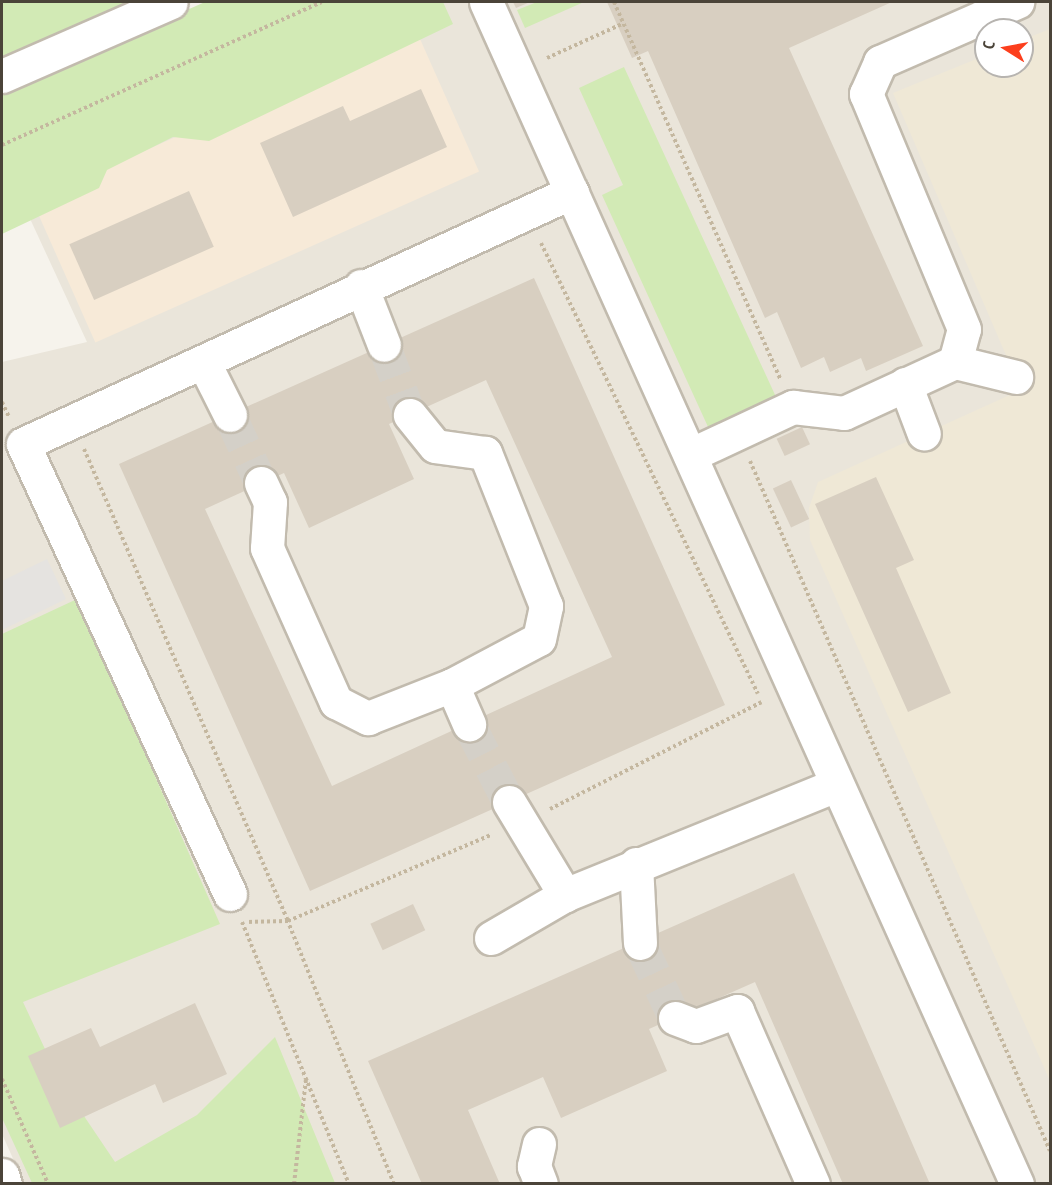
<!DOCTYPE html>
<html>
<head>
<meta charset="utf-8">
<style>
  body { margin:0 }
  #map { position:relative; width:1052px; height:1185px; overflow:hidden; background:#f6f3ec; font-family:"PT Sans Narrow",sans-serif }
  div>[style] { position:absolute }
  .residential>* { inset:0; background:#eae5da }
  .commercial>* { inset:0; background:#f7ead8; transform-origin:0 0 }
  .education>* { inset:0; background:#efe8d6 }
  .green>* { inset:0; background:#d2eab5 }
  .parking>* { inset:0; background:#e5e3e0 }
  .building>* { inset:0; background:#d8cfc1; transform-origin:0 0 }
  .minor-tunnel>* { height:33px; margin-top:-16.5px; transform-origin:0; background:repeating-linear-gradient(90deg,#d4d0c8 0 33px,transparent 0 49px) }
  .path>* { height:4px; margin-top:-2px; transform-origin:0; background:repeating-linear-gradient(90deg,#c4b79f 0 3px,transparent 0 6px) }
  .roads { filter:drop-shadow(2px 0 #c2bbae) drop-shadow(-2px 0 #c2bbae) drop-shadow(0 2px #c2bbae) drop-shadow(0 -2px #c2bbae) }
  .minor>* { height:33px; margin:-16.5px; padding:0 16.5px; transform-origin:16.5px; border-radius:16.5px; background:#fff }
  span { translate:-50% -50%; white-space:nowrap; text-align:center; line-height:1.15; -webkit-text-stroke:5px #fff; paint-order:stroke }
  .frame { position:absolute; inset:0; border:3px solid #4b4439; pointer-events:none }
  .north { position:absolute; left:974px; top:18px; width:60px; height:60px; box-sizing:border-box; background:#fff; border:2px solid #b7b4b0; border-radius:50%; rotate:281deg; font-size:16px; font-weight:700; line-height:24px; text-align:center; color:#4b4439 }
  .north::after { content:''; display:block; margin:auto; width:21px; height:27px; background:#fc3f1d; clip-path:polygon(50% 0,100% 100%,50% 72%,0 100%) }
</style>
</head>
<body>
<div id="map">
  <div class="residential">
    <div style="clip-path:polygon(evenodd,221px 2px,1050px 2px,1050px 1183px,24px 1183px,2px 1134px,2px 362px,87px 342px,26px 210px,221px 2px,986px 30px,1022px 30px,1022px 66px,986px 66px,986px 30px)"></div>
  </div>
  <div class="commercial">
    <div style="left:416px;top:30px;width:155px;height:420px;rotate:66deg"></div>
  </div>
  <div class="education">
    <div style="clip-path:polygon(1050px 29px,1050px 1081px,810px 540px,809px 508px,818px 482px,1021px 390px,893px 93px,986px 55px,986px 66px,1022px 66px,1022px 40px)"></div>
  </div>
  <div class="green">
    <div style="clip-path:polygon(2px 2px,135px 2px,2px 61px)"></div>
    <div style="clip-path:polygon(205px 2px,443px 2px,453px 24px,209px 141px,173px 137px,107px 170px,99px 188px,2px 234px,2px 92px)"></div>
    <div style="clip-path:polygon(537px 2px,584px 2px,525px 28px,517px 10px)"></div>
    <div style="clip-path:polygon(624px 67px,776px 397px,709px 429px,602px 195px,623px 185px,579px 88px)"></div>
    <div style="clip-path:polygon(77px 599px,220px 924px,23px 1002px,59px 1079px,115px 1162px,197px 1115px,275px 1037px,335px 1183px,32px 1183px,2px 1118px,2px 634px)"></div>
  </div>
  <div class="parking">
    <div style="clip-path:polygon(47px 559px,66px 599px,2px 630px,2px 581px)"></div>
  </div>
  <div class="building">
    <div style="clip-path:polygon(513px 2px,530px 2px,516px 8px)"></div>
    <div style="clip-path:polygon(607px 2px,892px 2px,789px 48px,923px 346px,866px 371px,861px 358px,830px 372px,824px 357px,801px 368px,777px 312px,765px 318px,648px 51px,632px 58px)"></div>
    <div style="clip-path:polygon(421px 89px,447px 147px,293px 217px,260px 143px,343px 106px,350px 121px)"></div>
    <div style="left:189px;top:191px;width:61px;height:131px;rotate:66deg"></div>
    <div style="clip-path:polygon(evenodd,534px 278px,725px 705px,310px 891px,119px 464px,534px 278px,486px 380px,612px 657px,332px 786px,205px 509px,284px 473px,309px 528px,414px 479px,389px 424px,486px 380px)"></div>
    <div style="left:802px;top:427px;width:19px;height:28px;rotate:65deg"></div>
    <div style="clip-path:polygon(876px 477px,914px 560px,896px 568px,951px 693px,908px 712px,815px 504px)"></div>
    <div style="left:791px;top:480px;width:43px;height:20px;rotate:65deg"></div>
    <div style="clip-path:polygon(794px 873px,930px 1184px,843px 1184px,755px 982px,649px 1029px,667px 1071px,561px 1118px,543px 1077px,468px 1110px,500px 1184px,422px 1184px,368px 1061px)"></div>
    <div style="left:413px;top:904px;width:29px;height:47px;rotate:65deg"></div>
    <div style="clip-path:polygon(195px 1003px,227px 1074px,163px 1103px,155px 1084px,60px 1128px,28px 1056px,91px 1028px,100px 1047px)"></div>
  </div>
  <div class="minor-tunnel">
    <div style="left:384px;top:345px;width:75px;rotate:69.6deg"></div>
    <div style="left:230px;top:415px;width:75px;rotate:65.5deg"></div>
    <div style="left:469px;top:724px;width:88px;rotate:62.9deg"></div>
    <div style="left:640px;top:943px;width:83px;rotate:65deg"></div>
  </div>
  <div class="path">
    <div style="left:614px;top:2px;width:413px;rotate:66.2deg"></div>
    <div style="left:547px;top:58px;width:82px;rotate:-24.4deg"></div>
    <div style="left:2px;top:145px;width:350px;rotate:-24.1deg"></div>
    <div style="left:541px;top:243px;width:500px;rotate:64.3deg"></div>
    <div style="left:2px;top:402px;width:17px;rotate:65deg"></div>
    <div style="left:84px;top:449px;width:514px;rotate:66.63deg"></div>
    <div style="left:288px;top:921px;width:42px;rotate:178.6deg"></div>
    <div style="left:750px;top:461px;width:752px;rotate:66.5deg"></div>
    <div style="left:550px;top:809px;width:237px;rotate:-26.8deg"></div>
    <div style="left:242px;top:922px;width:283px;rotate:67.8deg"></div>
    <div style="left:2px;top:1079px;width:115px;rotate:66.3deg"></div>
    <div style="left:294px;top:1184px;width:106px;rotate:-83.5deg"></div>
    <div style="left:394px;top:1184px;width:284px;rotate:-112deg"></div>
    <div style="left:288px;top:921px;width:220px;rotate:-23deg"></div>
  </div>
  <div class="roads">
    <div class="minor">
      <div style="left:486px;top:2px;width:1296px;rotate:65.81deg"></div>
      <div style="left:2px;top:76px;width:184px;rotate:-23.6deg"></div>
      <div style="left:361px;top:286px;width:63px;rotate:68.7deg"></div>
      <div style="left:955px;top:362px;width:63px;rotate:13.8deg"></div>
      <div style="left:204px;top:363px;width:58px;rotate:63.4deg"></div>
      <div style="left:905px;top:384px;width:53px;rotate:69.2deg"></div>
      <div style="left:690px;top:455px;width:114px;rotate:-25deg"></div>
      <div style="left:793px;top:407px;width:51px;rotate:6.7deg"></div>
      <div style="left:844px;top:413px;width:122px;rotate:-24.7deg"></div>
      <div style="left:955px;top:362px;width:34px;rotate:-75deg"></div>
      <div style="left:964px;top:329px;width:255px;rotate:-112.6deg"></div>
      <div style="left:866px;top:94px;width:35px;rotate:-66deg"></div>
      <div style="left:880px;top:62px;width:150px;rotate:-23.7deg"></div>
      <div style="left:261px;top:483px;width:21px;rotate:65deg"></div>
      <div style="left:270px;top:502px;width:46px;rotate:93.7deg"></div>
      <div style="left:267px;top:548px;width:169px;rotate:65.9deg"></div>
      <div style="left:336px;top:702px;width:36px;rotate:27deg"></div>
      <div style="left:368px;top:718px;width:90px;rotate:-21.4deg"></div>
      <div style="left:452px;top:685px;width:98px;rotate:-27.9deg"></div>
      <div style="left:539px;top:639px;width:34px;rotate:-78deg"></div>
      <div style="left:546px;top:606px;width:165px;rotate:-111.7deg"></div>
      <div style="left:485px;top:453px;width:50px;rotate:-172deg"></div>
      <div style="left:435px;top:446px;width:40px;rotate:-129deg"></div>
      <div style="left:452px;top:685px;width:43px;rotate:66.4deg"></div>
      <div style="left:509px;top:802px;width:109px;rotate:58.9deg"></div>
      <div style="left:636px;top:864px;width:79px;rotate:87.1deg"></div>
      <div style="left:230px;top:894px;width:495px;rotate:-114.7deg"></div>
      <div style="left:23px;top:444px;width:604px;rotate:-24.66deg"></div>
      <div style="left:491px;top:938px;width:86px;rotate:-30.2deg"></div>
      <div style="left:565px;top:895px;width:292px;rotate:-22.1deg"></div>
      <div style="left:675px;top:1018px;width:22px;rotate:21deg"></div>
      <div style="left:696px;top:1026px;width:44px;rotate:-20.1deg"></div>
      <div style="left:737px;top:1011px;width:189px;rotate:66.3deg"></div>
      <div style="left:539px;top:1144px;width:23px;rotate:103deg"></div>
      <div style="left:534px;top:1166px;width:19px;rotate:69deg"></div>
      <div style="left:2px;top:1175px;width:9px;rotate:72deg"></div>
    </div>
  </div>
  <div class="frame"></div>
  <div class="north">С</div>
</div>
</body>
</html>
